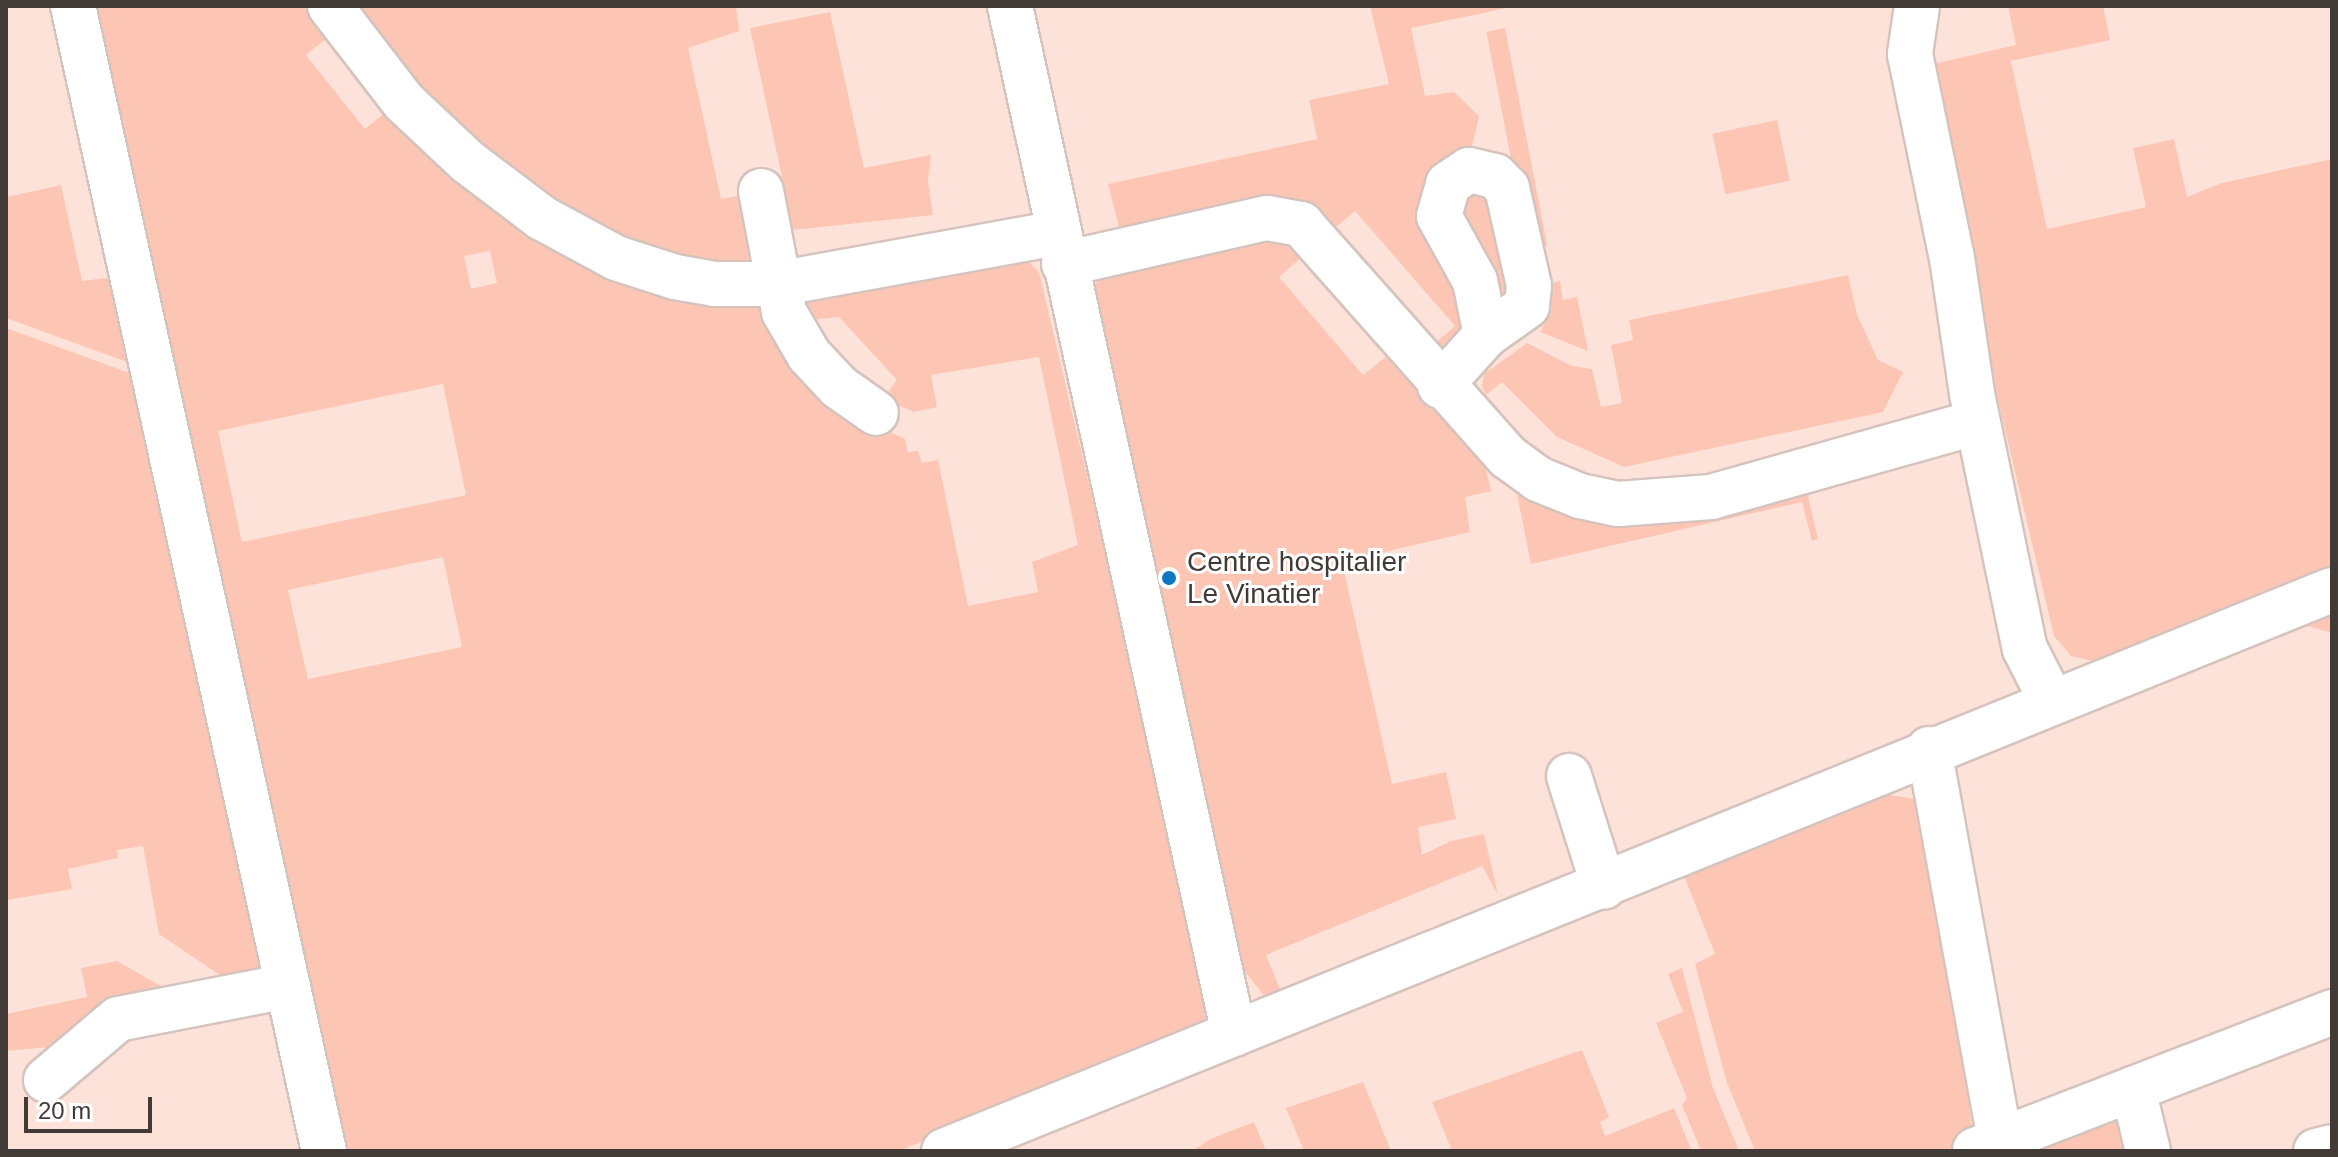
<!DOCTYPE html>
<html>
<head>
<meta charset="utf-8">
<style>
  body { margin:0 }
  #map { position:relative; width:2338px; height:1157px; overflow:hidden; background:#fdf2ee; font-family:Arial,sans-serif }
  div>[style] { position:absolute }
  .built>* { inset:0; background:#fde2d9; transform-origin:0 0 }
  .green>* { inset:0; background:#fdc6b4; transform-origin:0 0 }
  .roads { filter:drop-shadow(2px 0 #d5c3bd) drop-shadow(-2px 0 #d5c3bd) drop-shadow(0 2px #d5c3bd) drop-shadow(0 -2px #d5c3bd) }
  .minor>* { height:44px; margin:-22px; padding:0 22px; transform-origin:22px; border-radius:22px; background:#fff }
  .dots>* { width:22px; height:22px; translate:-50% -50%; box-sizing:border-box; border:4px solid #fff; border-radius:50% }
  span { translate:-50% -50%; white-space:nowrap; text-align:center; line-height:1.15; -webkit-text-stroke:6px #fff; paint-order:stroke }
  .poi-label { font-size:28px; color:#413a37 }
  .left { translate:0 -50%; text-align:left }
  .frame { position:absolute; inset:0; border:8px solid #413a37; pointer-events:none }
  .scale { position:absolute; left:24px; top:1097px; width:128px; height:36px; box-sizing:border-box; border:4px solid #413a37; border-top:0; padding-left:10px; font-size:24px; line-height:28px; white-space:nowrap; color:#413a37; -webkit-text-stroke:6px #fff; paint-order:stroke }
</style>
</head>
<body>
<div id="map">
  <div class="built">
    <div style="left:6px;top:6px;width:2326px;height:1145px"></div>
  </div>
  <div class="green">
    <div style="clip-path:polygon(evenodd,314px 6px,333px 33px,306px 55px,365px 129px,392px 107px,458px 169px,757px 305px,842px 410px,905px 439px,908px 452px,918px 451px,922px 463px,938px 460px,968px 606px,1038px 592px,1032px 562px,1078px 545px,1039px 357px,931px 375px,937px 407px,914px 412px,883px 399px,897px 380px,839px 317px,811px 320px,798px 301px,981px 261px,1030px 263px,1039px 272px,1210px 999px,1203px 1026px,899px 1151px,346px 1151px,105px 71px,98px 7px,314px 6px,490px 251px,497px 283px,471px 289px,464px 256px,490px 251px,314px 6px,443px 384px,466px 495px,242px 542px,218px 431px,443px 384px,314px 6px,443px 557px,462px 647px,308px 679px,288px 590px,443px 557px)"></div>
    <div style="clip-path:polygon(348px 6px,736px 6px,739px 31px,688px 48px,721px 199px,748px 194px,751px 260px,744px 266px,655px 254px,538px 196px,435px 111px)"></div>
    <div style="clip-path:polygon(1370px 6px,1517px 6px,1411px 28px,1425px 96px,1454px 92px,1479px 116px,1472px 146px,1450px 162px,1465px 284px,1463px 333px,1445px 352px,1430px 347px,1455px 326px,1355px 211px,1331px 231px,1121px 235px,1108px 184px,1317px 139px,1309px 100px,1389px 84px)"></div>
    <div style="clip-path:polygon(2008px 6px,2103px 6px,2110px 40px,2011px 61px,2047px 229px,2146px 207px,2133px 148px,2174px 139px,2187px 197px,2222px 183px,2332px 159px,2332px 567px,2097px 662px,2071px 656px,2054px 636px,1984px 341px,1929px 65px,2016px 45px)"></div>
    <div style="clip-path:polygon(830px 12px,864px 168px,931px 155px,928px 181px,933px 215px,784px 231px,775px 188px,784px 186px,750px 28px)"></div>
    <div style="left:1505px;top:28px;width:222px;height:19px;rotate:79deg"></div>
    <div style="left:1777px;top:120px;width:62px;height:66px;rotate:78deg"></div>
    <div style="clip-path:polygon(1486px 183px,1517px 273px,1504px 306px,1459px 238px,1458px 191px)"></div>
    <div style="clip-path:polygon(61px 185px,82px 281px,115px 277px,135px 365px,6px 318px,6px 197px)"></div>
    <div style="clip-path:polygon(1277px 232px,1303px 256px,1279px 277px,1363px 375px,1388px 355px,1484px 462px,1491px 491px,1465px 497px,1470px 532px,1342px 562px,1392px 784px,1446px 772px,1456px 819px,1418px 827px,1422px 855px,1451px 841px,1484px 834px,1498px 895px,1482px 866px,1266px 955px,1283px 996px,1266px 998px,1242px 968px,1093px 291px,1100px 275px)"></div>
    <div style="clip-path:polygon(1848px 275px,1857px 315px,1878px 360px,1903px 372px,1883px 412px,1624px 467px,1557px 437px,1502px 382px,1486px 395px,1482px 386px,1484px 374px,1527px 343px,1572px 366px,1592px 369px,1601px 407px,1622px 403px,1611px 345px,1633px 340px,1629px 320px)"></div>
    <div style="clip-path:polygon(1560px 281px,1563px 300px,1577px 297px,1588px 351px,1540px 332px,1551px 313px,1547px 284px)"></div>
    <div style="clip-path:polygon(6px 328px,138px 376px,268px 977px,233px 984px,159px 934px,143px 846px,117px 850px,118px 858px,68px 869px,72px 889px,6px 900px)"></div>
    <div style="clip-path:polygon(1806px 488px,1818px 539px,1812px 541px,1802px 502px,1531px 564px,1516px 489px)"></div>
    <div style="clip-path:polygon(2332px 614px,2332px 633px,2304px 625px)"></div>
    <div style="clip-path:polygon(1885px 794px,1920px 800px,1938px 829px,1972px 1132px,1949px 1151px,1755px 1151px,1727px 1083px,1695px 964px,1715px 954px,1684px 876px)"></div>
    <div style="clip-path:polygon(117px 961px,173px 993px,70px 1045px,6px 1051px,6px 1014px,87px 997px,81px 968px)"></div>
    <div style="clip-path:polygon(1682px 968px,1713px 1088px,1739px 1151px,1701px 1151px,1682px 1105px,1687px 1098px,1656px 1023px,1683px 1012px,1668px 974px)"></div>
    <div style="clip-path:polygon(1582px 1050px,1609px 1117px,1600px 1122px,1605px 1136px,1674px 1108px,1692px 1151px,1452px 1151px,1432px 1102px)"></div>
    <div style="clip-path:polygon(1363px 1082px,1391px 1151px,1304px 1151px,1286px 1108px)"></div>
    <div style="clip-path:polygon(2116px 1117px,2130px 1151px,2012px 1151px)"></div>
    <div style="clip-path:polygon(1254px 1122px,1266px 1151px,1192px 1151px,1210px 1139px)"></div>
  </div>
  <div class="roads">
    <div class="minor">
      <div style="left:73px;top:6px;width:1172px;rotate:77.64deg"></div>
      <div style="left:330px;top:6px;width:121px;rotate:52.4deg"></div>
      <div style="left:404px;top:102px;width:88px;rotate:43.2deg"></div>
      <div style="left:468px;top:162px;width:93px;rotate:37.1deg"></div>
      <div style="left:542px;top:218px;width:84px;rotate:28.4deg"></div>
      <div style="left:616px;top:258px;width:62px;rotate:17.9deg"></div>
      <div style="left:675px;top:277px;width:40px;rotate:10deg"></div>
      <div style="left:714px;top:284px;width:63px"></div>
      <div style="left:777px;top:284px;width:286px;rotate:-10.3deg"></div>
      <div style="left:1010px;top:6px;width:1052px;rotate:77.71deg"></div>
      <div style="left:1917px;top:6px;width:49px;rotate:98.3deg"></div>
      <div style="left:1910px;top:54px;width:208px;rotate:78.4deg"></div>
      <div style="left:1952px;top:258px;width:137px;rotate:81.6deg"></div>
      <div style="left:1972px;top:394px;width:260px;rotate:78.3deg"></div>
      <div style="left:2025px;top:649px;width:59px;rotate:63deg"></div>
      <div style="left:761px;top:191px;width:123px;rotate:79.2deg"></div>
      <div style="left:784px;top:312px;width:50px;rotate:59.8deg"></div>
      <div style="left:809px;top:355px;width:44px;rotate:46.8deg"></div>
      <div style="left:839px;top:387px;width:45px;rotate:35.1deg"></div>
      <div style="left:1064px;top:264px;width:208px;rotate:-12.8deg"></div>
      <div style="left:1267px;top:218px;width:35px;rotate:10deg"></div>
      <div style="left:1301px;top:224px;width:312px;rotate:48.4deg"></div>
      <div style="left:1508px;top:457px;width:37px;rotate:36deg"></div>
      <div style="left:1538px;top:479px;width:45px;rotate:22deg"></div>
      <div style="left:1580px;top:496px;width:39px;rotate:12deg"></div>
      <div style="left:1618px;top:504px;width:93px;rotate:-4.3deg"></div>
      <div style="left:1711px;top:497px;width:277px;rotate:-15.7deg"></div>
      <div style="left:1440px;top:386px;width:69px;rotate:-48deg"></div>
      <div style="left:1486px;top:335px;width:55px;rotate:-101.5deg"></div>
      <div style="left:1475px;top:281px;width:74px;rotate:-119deg"></div>
      <div style="left:1439px;top:216px;width:33px;rotate:-74deg"></div>
      <div style="left:1448px;top:184px;width:25px;rotate:-34deg"></div>
      <div style="left:1469px;top:170px;width:27px;rotate:13deg"></div>
      <div style="left:1495px;top:176px;width:17px;rotate:45deg"></div>
      <div style="left:1507px;top:188px;width:100px;rotate:77.3deg"></div>
      <div style="left:1529px;top:286px;width:20px;rotate:96deg"></div>
      <div style="left:1527px;top:306px;width:50px;rotate:144.7deg"></div>
      <div style="left:1929px;top:749px;width:396px;rotate:79.7deg"></div>
      <div style="left:1569px;top:776px;width:116px;rotate:72.5deg"></div>
      <div style="left:46px;top:1080px;width:94px;rotate:-40.3deg"></div>
      <div style="left:118px;top:1019px;width:173px;rotate:-11deg"></div>
      <div style="left:2133px;top:1089px;width:64px;rotate:76.4deg"></div>
      <div style="left:1975px;top:1150px;width:383px;rotate:-21.1deg"></div>
      <div style="left:944px;top:1151px;width:1497px;rotate:-22.01deg"></div>
      <div style="left:2316px;top:1151px;width:16px;rotate:-14deg"></div>
    </div>
  </div>
  <div class="dots">
    <div style="left:1169px;top:578px;background:#0f76c1"></div>
  </div>
  <div class="poi-label">
    <span class="left" style="left:1187px;top:578px">Centre hospitalier<br>Le Vinatier</span>
  </div>
  <div class="frame"></div>
  <div class="scale">20 m</div>
</div>
</body>
</html>
